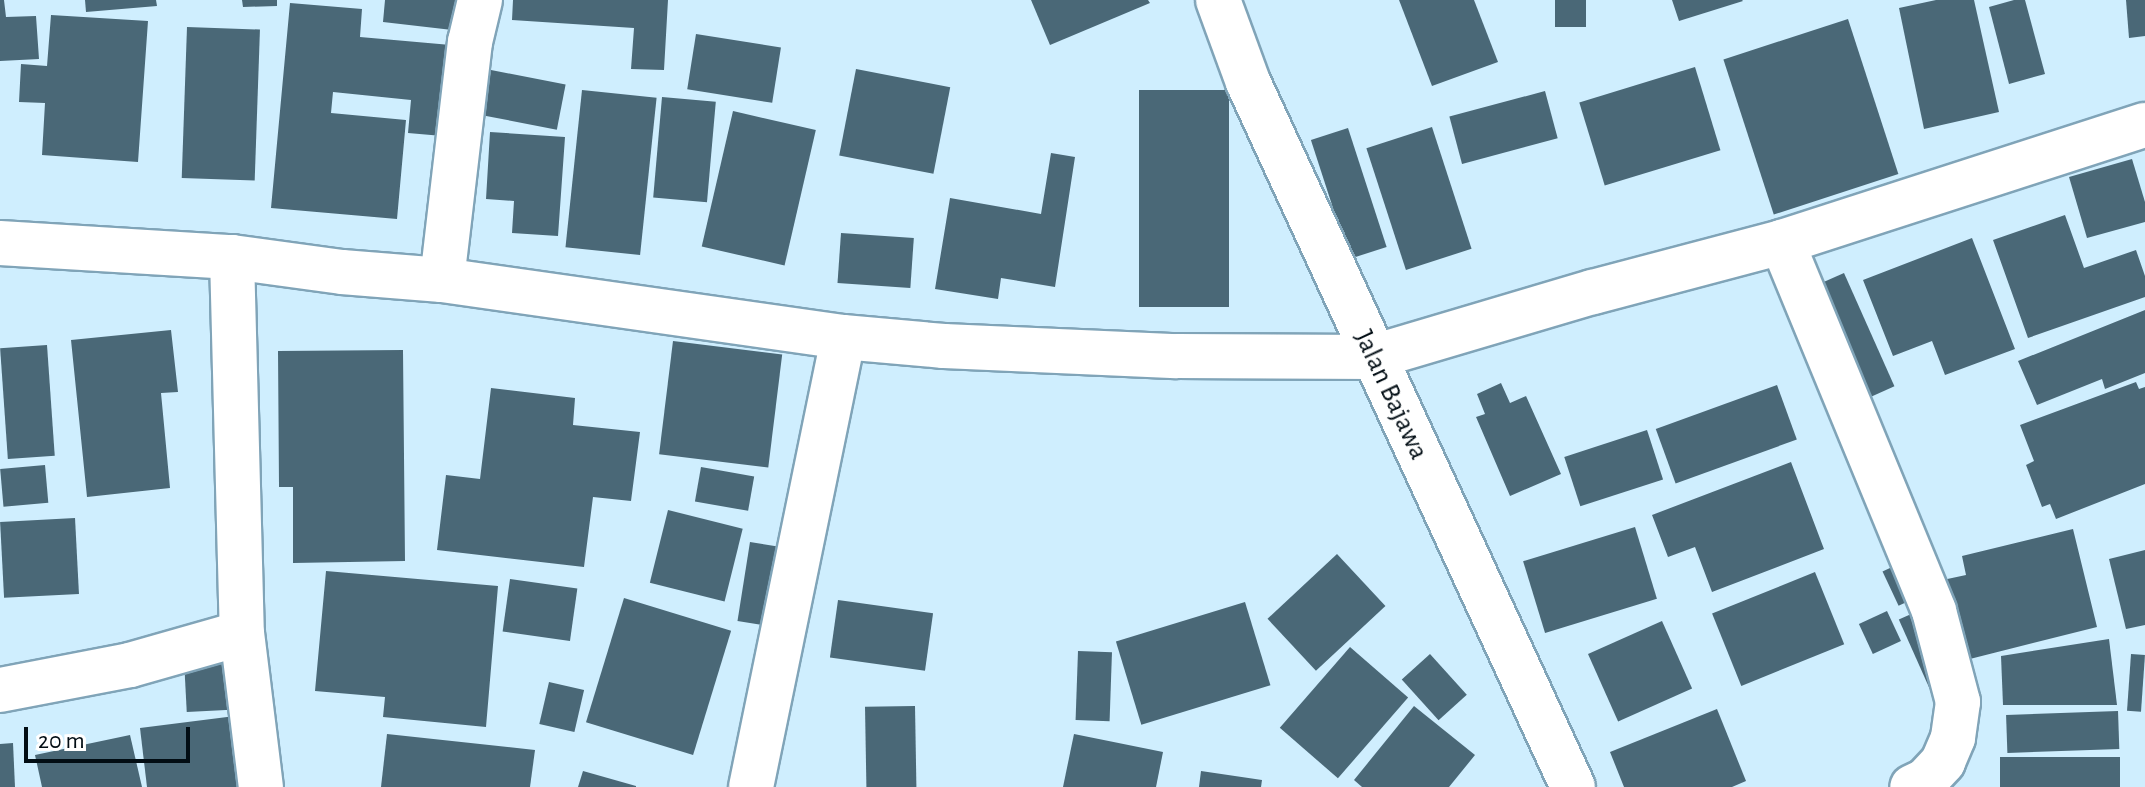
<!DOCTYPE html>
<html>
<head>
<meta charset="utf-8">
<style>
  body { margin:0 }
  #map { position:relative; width:2145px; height:787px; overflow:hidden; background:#cfeefe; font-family:"Alegreya Sans",sans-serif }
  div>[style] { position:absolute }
  .building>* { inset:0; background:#4a6877; transform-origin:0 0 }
  .roads { filter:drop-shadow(2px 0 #80a4b8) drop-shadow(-2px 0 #80a4b8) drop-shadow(0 2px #80a4b8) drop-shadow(0 -2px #80a4b8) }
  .minor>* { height:44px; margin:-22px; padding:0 22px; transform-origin:22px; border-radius:22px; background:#fff }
  .tertiary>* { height:44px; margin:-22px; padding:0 22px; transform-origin:22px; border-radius:22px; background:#fff }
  span { translate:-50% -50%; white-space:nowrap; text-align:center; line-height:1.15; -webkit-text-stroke:6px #fff; paint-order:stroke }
  .street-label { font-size:28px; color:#020d14 }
  .scale { position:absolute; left:24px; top:727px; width:166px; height:36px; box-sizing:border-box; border:4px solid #020d14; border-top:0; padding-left:10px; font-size:24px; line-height:28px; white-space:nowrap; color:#020d14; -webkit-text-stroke:6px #fff; paint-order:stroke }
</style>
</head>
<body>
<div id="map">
  <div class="building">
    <div style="clip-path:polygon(0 0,4px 0,6px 17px,36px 16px,39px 59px,0 61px)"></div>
    <div style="clip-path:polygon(85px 0,156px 0,157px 6px,86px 12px)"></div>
    <div style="clip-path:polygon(242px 0,277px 0,277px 6px,243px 7px)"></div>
    <div style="clip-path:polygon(385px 0,464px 0,461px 31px,383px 22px)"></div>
    <div style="clip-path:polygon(513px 0,668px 0,664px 70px,631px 69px,634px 28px,512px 20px)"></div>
    <div style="clip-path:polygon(1031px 0,1148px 0,1150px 3px,1050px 45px)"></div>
    <div style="clip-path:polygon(1399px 0,1474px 0,1498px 62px,1432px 86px)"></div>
    <div style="left:1555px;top:0;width:31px;height:27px"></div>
    <div style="clip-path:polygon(1672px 0,1742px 0,1743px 1px,1679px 21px)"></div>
    <div style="clip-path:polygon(1936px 0,1974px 0,1999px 112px,1924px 129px,1899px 8px)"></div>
    <div style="clip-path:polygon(2014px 0,2025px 0,2045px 74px,2009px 84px,1989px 7px)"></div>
    <div style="clip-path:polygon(2126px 0,2145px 0,2145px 36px,2129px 38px)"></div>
    <div style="clip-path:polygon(290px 3px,362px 9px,360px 37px,462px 46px,454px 137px,408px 133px,411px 100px,333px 92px,331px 113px,406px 120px,397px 219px,271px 208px)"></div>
    <div style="clip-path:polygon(51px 15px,148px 21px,138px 162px,42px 155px,45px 103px,19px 102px,21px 64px,47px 66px)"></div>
    <div style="left:1848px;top:19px;width:163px;height:131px;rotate:72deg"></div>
    <div style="left:187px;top:27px;width:73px;height:151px;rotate:2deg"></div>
    <div style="left:696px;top:34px;width:86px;height:56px;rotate:9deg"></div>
    <div style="left:1695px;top:67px;width:87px;height:121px;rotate:73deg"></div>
    <div style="left:856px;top:69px;width:96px;height:88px;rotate:11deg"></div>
    <div style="left:491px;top:70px;width:76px;height:46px;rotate:11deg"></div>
    <div style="left:582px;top:90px;width:75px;height:158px;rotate:6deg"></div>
    <div style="left:1139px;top:90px;width:90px;height:217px"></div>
    <div style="left:1545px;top:91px;width:49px;height:99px;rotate:75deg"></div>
    <div style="left:662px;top:97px;width:54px;height:101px;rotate:5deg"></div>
    <div style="left:733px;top:111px;width:85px;height:139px;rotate:13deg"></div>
    <div style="left:1432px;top:127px;width:128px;height:69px;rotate:72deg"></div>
    <div style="left:1348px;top:128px;width:125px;height:39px;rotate:72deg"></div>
    <div style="clip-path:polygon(490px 132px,565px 137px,558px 236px,512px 233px,514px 201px,486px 199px)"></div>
    <div style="clip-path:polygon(1051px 153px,1075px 157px,1055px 287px,1001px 278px,998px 299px,935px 289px,950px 198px,1041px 214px)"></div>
    <div style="clip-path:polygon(2132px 159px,2145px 202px,2145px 222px,2087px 238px,2069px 177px)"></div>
    <div style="clip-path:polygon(2065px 215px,2084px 268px,2136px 250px,2145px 276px,2145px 297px,2028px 338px,1993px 240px)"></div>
    <div style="left:841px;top:233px;width:73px;height:50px;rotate:4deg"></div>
    <div style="clip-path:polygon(1972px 238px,2015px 349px,1945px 375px,1932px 341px,1893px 356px,1863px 280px)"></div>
    <div style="left:1844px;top:273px;width:124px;height:39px;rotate:66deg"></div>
    <div style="clip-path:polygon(2145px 310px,2145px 373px,2105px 389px,2102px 379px,2037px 405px,2018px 361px)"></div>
    <div style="clip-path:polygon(171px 330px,178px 392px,161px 393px,170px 488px,87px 497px,71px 340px)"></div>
    <div style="left:673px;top:341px;width:110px;height:114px;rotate:7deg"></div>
    <div style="left:47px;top:345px;width:111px;height:47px;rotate:86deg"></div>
    <div style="clip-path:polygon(403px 350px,405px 561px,293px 563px,293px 487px,279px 487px,278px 351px)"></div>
    <div style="clip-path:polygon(2136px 382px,2139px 389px,2145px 387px,2145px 484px,2056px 519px,2050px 504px,2042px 507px,2026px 465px,2034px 461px,2020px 425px)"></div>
    <div style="clip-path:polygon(1501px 383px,1510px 403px,1526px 396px,1561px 474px,1510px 496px,1476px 417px,1485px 414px,1477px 394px)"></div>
    <div style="left:1777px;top:385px;width:58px;height:129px;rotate:70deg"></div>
    <div style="clip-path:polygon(491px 388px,575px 398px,573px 425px,640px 432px,631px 501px,593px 497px,584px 567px,437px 550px,446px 475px,480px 479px)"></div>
    <div style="left:1647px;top:430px;width:52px;height:87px;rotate:72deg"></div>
    <div style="clip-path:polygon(1791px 462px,1824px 549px,1712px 592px,1695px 547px,1668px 557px,1652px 515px)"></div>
    <div style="left:45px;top:465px;width:38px;height:45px;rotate:85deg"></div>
    <div style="left:701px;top:467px;width:54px;height:35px;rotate:10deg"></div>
    <div style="left:668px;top:510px;width:77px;height:75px;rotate:14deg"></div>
    <div style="left:75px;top:518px;width:76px;height:75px;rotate:87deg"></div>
    <div style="left:1635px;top:527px;width:75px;height:117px;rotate:73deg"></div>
    <div style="clip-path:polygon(2073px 529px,2097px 627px,1958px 662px,1938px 581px,1966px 575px,1962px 556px)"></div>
    <div style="left:750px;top:542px;width:36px;height:80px;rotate:9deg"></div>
    <div style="clip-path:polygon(2145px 550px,2145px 625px,2126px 629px,2109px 559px)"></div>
    <div style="left:1337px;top:554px;width:71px;height:95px;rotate:47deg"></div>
    <div style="left:1907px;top:560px;width:38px;height:27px;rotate:65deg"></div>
    <div style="clip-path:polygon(326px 571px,498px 586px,486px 727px,383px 717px,385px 697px,315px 691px)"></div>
    <div style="left:1815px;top:572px;width:78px;height:111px;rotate:68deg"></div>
    <div style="left:510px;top:579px;width:68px;height:53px;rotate:8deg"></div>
    <div style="left:624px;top:598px;width:112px;height:130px;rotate:17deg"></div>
    <div style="left:838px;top:600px;width:96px;height:58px;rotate:8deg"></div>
    <div style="left:1245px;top:602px;width:87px;height:135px;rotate:73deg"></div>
    <div style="left:1887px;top:611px;width:33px;height:31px;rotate:65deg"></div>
    <div style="left:1918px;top:611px;width:86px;height:21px;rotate:66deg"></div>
    <div style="left:1662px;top:621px;width:74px;height:81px;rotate:66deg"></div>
    <div style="clip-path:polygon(2109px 639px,2117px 705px,2003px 705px,2001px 656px)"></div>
    <div style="left:1350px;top:647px;width:77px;height:107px;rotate:41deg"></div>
    <div style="left:1078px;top:651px;width:34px;height:69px;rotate:2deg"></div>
    <div style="left:1430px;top:654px;width:55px;height:38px;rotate:48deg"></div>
    <div style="left:2131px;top:654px;width:14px;height:57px;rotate:4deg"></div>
    <div style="left:243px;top:658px;width:51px;height:59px;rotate:87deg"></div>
    <div style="left:549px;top:682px;width:36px;height:43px;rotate:13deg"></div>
    <div style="left:915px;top:706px;width:81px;height:50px;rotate:89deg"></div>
    <div style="clip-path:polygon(1414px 706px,1475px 755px,1449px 787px,1362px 787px,1354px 780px)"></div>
    <div style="clip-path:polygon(1717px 709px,1746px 781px,1732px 787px,1624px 787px,1610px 752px)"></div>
    <div style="left:2118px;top:711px;width:38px;height:112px;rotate:88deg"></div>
    <div style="clip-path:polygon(243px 715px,252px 787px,147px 787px,140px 728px)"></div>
    <div style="clip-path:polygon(387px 734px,535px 750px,530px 787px,381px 787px)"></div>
    <div style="clip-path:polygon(1074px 734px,1163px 752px,1156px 787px,1063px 787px)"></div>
    <div style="clip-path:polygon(130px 735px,142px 787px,42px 787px,35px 755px)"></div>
    <div style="clip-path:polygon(13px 743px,15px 787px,0 787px,0 744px)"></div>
    <div style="left:2000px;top:757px;width:120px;height:30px"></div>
    <div style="clip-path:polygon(583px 771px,636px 786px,636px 787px,578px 787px)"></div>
    <div style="clip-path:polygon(1201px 771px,1262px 780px,1261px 787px,1199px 787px)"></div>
  </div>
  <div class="roads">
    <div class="minor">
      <div style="left:1782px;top:242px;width:399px;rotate:67.6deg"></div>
      <div style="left:1934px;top:611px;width:94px;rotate:75.2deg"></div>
      <div style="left:1958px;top:702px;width:36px;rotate:98deg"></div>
      <div style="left:1953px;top:738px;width:26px;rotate:113deg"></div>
      <div style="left:1943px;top:762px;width:26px;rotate:133deg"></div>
      <div style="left:1925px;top:781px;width:14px;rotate:155deg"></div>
      <div style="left:0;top:243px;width:232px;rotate:3.5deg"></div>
      <div style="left:232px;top:257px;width:111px;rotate:7.8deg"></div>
      <div style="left:342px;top:272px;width:100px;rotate:4.6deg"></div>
      <div style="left:442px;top:280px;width:405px;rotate:8.1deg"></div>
      <div style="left:843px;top:337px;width:101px;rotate:5.1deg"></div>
      <div style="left:944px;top:346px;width:233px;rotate:2.5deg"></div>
      <div style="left:1177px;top:356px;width:196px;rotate:0.3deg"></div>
      <div style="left:1373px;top:357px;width:229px;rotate:-16.5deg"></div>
      <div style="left:1593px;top:292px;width:196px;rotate:-14.8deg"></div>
      <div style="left:1782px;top:242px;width:381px;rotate:-17.9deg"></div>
      <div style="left:232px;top:257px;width:376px;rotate:88.5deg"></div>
      <div style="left:242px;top:633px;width:155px;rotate:83deg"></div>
      <div style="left:442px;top:280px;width:240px;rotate:-83.3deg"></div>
      <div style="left:470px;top:42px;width:43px;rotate:-76.6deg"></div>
      <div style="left:0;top:690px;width:132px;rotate:-10.9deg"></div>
      <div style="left:130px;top:665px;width:116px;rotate:-15.9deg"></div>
      <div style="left:751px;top:787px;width:459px;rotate:-78.4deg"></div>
    </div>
    <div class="tertiary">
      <div style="left:1218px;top:0;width:87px;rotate:69.9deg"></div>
      <div style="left:1248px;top:82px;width:776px;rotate:65.25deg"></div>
    </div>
  </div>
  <div class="street-label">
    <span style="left:1391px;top:395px;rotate:65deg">Jalan Bajawa</span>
  </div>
  <div class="scale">20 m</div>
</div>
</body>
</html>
